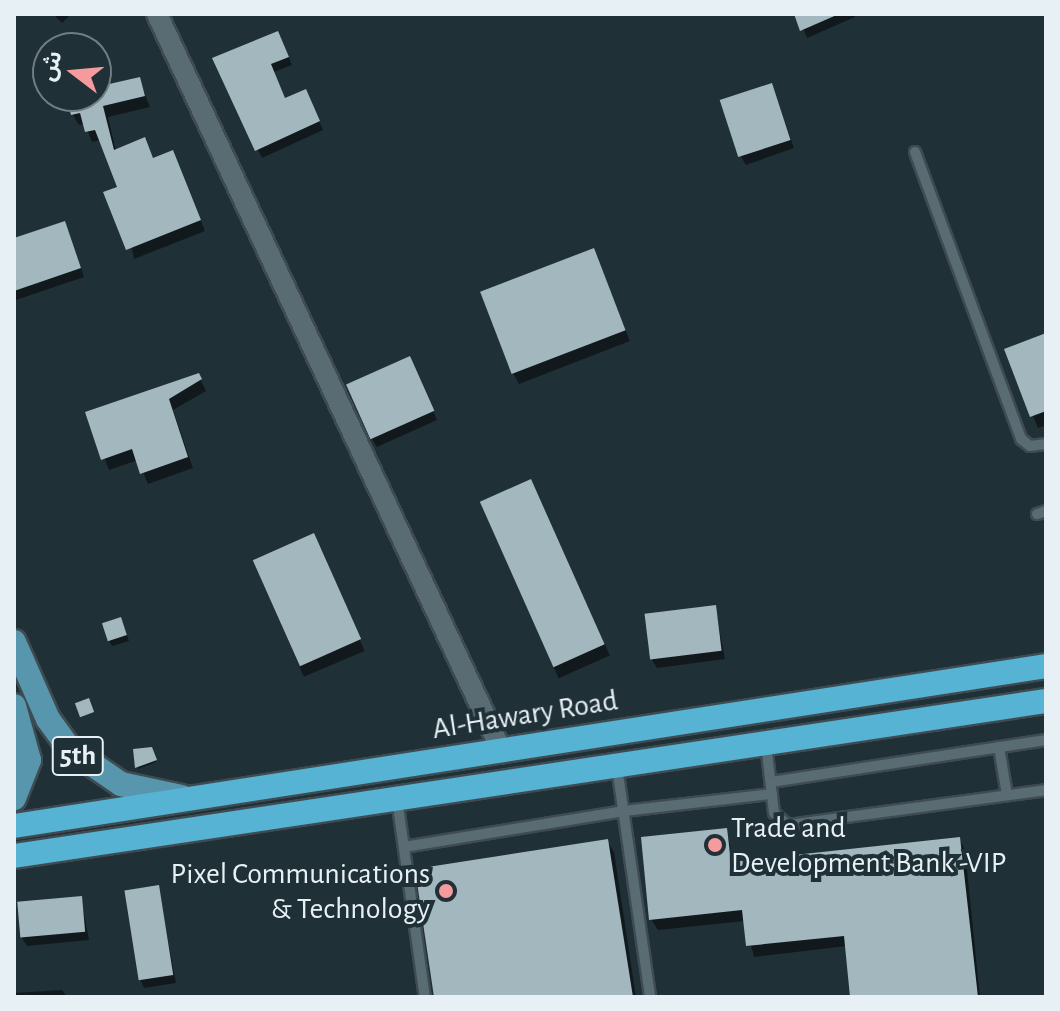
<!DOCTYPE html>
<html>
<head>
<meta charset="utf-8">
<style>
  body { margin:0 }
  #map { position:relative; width:1060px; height:1011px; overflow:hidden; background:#203037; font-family:"Alegreya Sans","Noto Sans Arabic",sans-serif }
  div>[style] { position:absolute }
  .shadow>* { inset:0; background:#0007; transform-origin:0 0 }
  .building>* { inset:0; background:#a3b7bf; transform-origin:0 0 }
  .roads { filter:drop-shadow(2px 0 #3e4c52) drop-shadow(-2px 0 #3e4c52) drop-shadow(0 2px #3e4c52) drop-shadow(0 -2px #3e4c52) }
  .lane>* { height:10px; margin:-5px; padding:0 5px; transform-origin:5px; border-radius:5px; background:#596b73 }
  .street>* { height:20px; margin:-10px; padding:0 10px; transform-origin:10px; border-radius:10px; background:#596b73 }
  .primary>* { height:24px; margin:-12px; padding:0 12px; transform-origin:12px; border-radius:12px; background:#5796ad }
  .highway>* { height:24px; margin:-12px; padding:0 12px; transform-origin:12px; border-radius:12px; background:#56b3d4 }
  .dots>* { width:22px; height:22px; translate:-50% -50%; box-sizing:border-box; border:4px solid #203037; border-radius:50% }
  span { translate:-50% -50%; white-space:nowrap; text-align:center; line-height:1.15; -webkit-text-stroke:8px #203037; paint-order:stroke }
  .shield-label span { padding:2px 6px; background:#203037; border:2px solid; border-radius:6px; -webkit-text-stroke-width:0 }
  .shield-label { font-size:28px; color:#e7f1f5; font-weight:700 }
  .street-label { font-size:30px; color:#e7f1f5 }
  .poi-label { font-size:30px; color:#e7f1f5 }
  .left { translate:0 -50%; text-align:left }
  .right { translate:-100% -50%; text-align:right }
  .frame { position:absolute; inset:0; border:16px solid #e7f1f5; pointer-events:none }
  .north { position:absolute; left:32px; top:32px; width:80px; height:80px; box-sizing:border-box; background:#203037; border:2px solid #707d83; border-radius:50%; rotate:286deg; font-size:22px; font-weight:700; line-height:32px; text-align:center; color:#e7f1f5 }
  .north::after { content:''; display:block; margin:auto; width:28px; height:36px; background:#f59b9d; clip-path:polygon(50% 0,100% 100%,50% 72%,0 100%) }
</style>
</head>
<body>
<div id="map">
  <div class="shadow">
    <div style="clip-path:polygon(53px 14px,71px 14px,62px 23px)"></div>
    <div style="clip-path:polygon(797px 14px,854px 14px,855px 17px,807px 38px)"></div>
    <div style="clip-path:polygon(282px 41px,292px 65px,274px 72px,285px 100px,310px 99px,323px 130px,262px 158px,215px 59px)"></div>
    <div style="clip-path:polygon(139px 79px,150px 107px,108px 117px,116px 151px,144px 140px,154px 160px,172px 152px,205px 231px,134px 259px,120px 188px,101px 140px,92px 142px,85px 124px,79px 125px,73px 115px,78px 96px,96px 96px,96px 89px)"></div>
    <div style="clip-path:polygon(775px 93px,794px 148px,746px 165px,741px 157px)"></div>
    <div style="clip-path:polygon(68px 231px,84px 277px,16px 300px,14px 240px)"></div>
    <div style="clip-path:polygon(593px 251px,630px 341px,519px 384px,513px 373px)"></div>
    <div style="clip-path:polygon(1046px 335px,1046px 425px,1038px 428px,1006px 350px)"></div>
    <div style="clip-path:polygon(414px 366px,437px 420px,377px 447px,372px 439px)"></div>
    <div style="clip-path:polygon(198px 375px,206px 391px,173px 410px,193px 468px,148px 484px,138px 460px,109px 470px,87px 413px)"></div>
    <div style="left:537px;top:492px;width:179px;height:56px;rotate:66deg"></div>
    <div style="left:320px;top:546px;width:114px;height:66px;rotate:67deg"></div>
    <div style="clip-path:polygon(715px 607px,725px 659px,657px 668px,652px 660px)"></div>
    <div style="clip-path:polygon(123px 624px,129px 641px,112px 646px,109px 641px)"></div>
    <div style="clip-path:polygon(151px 749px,156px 762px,138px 769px,135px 751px)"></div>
    <div style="clip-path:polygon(726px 830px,735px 863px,959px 839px,965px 850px,980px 997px,852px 997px,847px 946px,754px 957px,745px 921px,658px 930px,651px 919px)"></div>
    <div style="clip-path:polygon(607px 841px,614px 852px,636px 997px,436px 997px)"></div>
    <div style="clip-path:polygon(158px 887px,176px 983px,144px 988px,140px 979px)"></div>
    <div style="clip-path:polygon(81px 898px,89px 940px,27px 946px,22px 938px)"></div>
    <div style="clip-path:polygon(62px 990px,67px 997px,14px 997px,14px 993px)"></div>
  </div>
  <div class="building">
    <div style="clip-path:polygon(794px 14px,839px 14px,800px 31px)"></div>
    <div style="clip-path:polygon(278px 31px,289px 57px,271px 64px,285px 98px,306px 89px,320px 121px,255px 151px,212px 58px)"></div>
    <div style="clip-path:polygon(140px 77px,145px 96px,103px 106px,114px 150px,145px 137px,153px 158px,173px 150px,201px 220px,126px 250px,103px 192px,117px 187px,95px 130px,85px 132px,80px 113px,71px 115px,67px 100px,96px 96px,96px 87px)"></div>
    <div style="left:772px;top:83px;width:60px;height:55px;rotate:72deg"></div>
    <div style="clip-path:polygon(65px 221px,81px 268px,14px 291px,14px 238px)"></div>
    <div style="left:594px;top:248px;width:88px;height:122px;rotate:69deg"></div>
    <div style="clip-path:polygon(1046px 333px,1046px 411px,1030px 417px,1004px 349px)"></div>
    <div style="left:410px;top:356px;width:60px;height:70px;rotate:66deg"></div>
    <div style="clip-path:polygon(199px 373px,202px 379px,169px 399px,188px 457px,140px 474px,132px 449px,101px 460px,85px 412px)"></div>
    <div style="left:531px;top:479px;width:181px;height:56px;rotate:66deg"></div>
    <div style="left:314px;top:533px;width:116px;height:67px;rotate:66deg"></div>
    <div style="left:716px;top:605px;width:46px;height:72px;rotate:83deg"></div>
    <div style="left:121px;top:617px;width:19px;height:20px;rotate:72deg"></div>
    <div style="left:89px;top:698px;width:15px;height:15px;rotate:70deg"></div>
    <div style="clip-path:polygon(152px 747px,157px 760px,135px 768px,133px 749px)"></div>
    <div style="clip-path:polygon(727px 828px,731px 862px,960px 837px,978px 997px,850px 997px,844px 936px,746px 946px,742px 910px,649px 920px,641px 837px)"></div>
    <div style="clip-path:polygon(608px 839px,633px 997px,434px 997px,415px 869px)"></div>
    <div style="left:159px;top:885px;width:91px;height:35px;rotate:81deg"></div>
    <div style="left:82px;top:896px;width:36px;height:65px;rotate:85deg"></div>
  </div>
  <div class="roads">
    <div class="lane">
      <div style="left:915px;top:152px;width:306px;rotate:69.7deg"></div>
      <div style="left:1021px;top:439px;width:11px;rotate:38deg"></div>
      <div style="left:1030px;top:446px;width:16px;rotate:-7deg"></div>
      <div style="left:1037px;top:514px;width:9px;rotate:-18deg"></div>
      <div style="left:766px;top:744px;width:69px;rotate:83.4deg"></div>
      <div style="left:774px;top:813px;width:18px;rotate:41deg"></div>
      <div style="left:788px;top:825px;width:260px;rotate:-7.7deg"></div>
      <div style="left:999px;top:747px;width:49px;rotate:80.5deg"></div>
      <div style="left:617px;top:767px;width:232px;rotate:81.8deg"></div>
      <div style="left:771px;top:782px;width:278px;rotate:-8.7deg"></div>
      <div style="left:397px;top:799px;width:200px;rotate:82deg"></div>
      <div style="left:404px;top:847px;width:223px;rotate:-9.3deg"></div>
      <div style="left:624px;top:811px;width:149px;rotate:-6.6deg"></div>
    </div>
    <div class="street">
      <div style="left:157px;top:14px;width:815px;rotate:64.94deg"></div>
    </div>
    <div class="primary">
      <div style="left:14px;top:642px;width:84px;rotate:66.2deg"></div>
      <div style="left:48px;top:719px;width:37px;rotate:54deg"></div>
      <div style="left:70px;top:749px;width:62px;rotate:34.5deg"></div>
      <div style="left:121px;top:784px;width:62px;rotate:12deg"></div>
      <div style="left:14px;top:706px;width:56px;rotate:74.5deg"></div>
      <div style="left:29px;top:760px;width:41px;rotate:111.5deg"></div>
    </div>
    <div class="highway">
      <div style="left:14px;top:826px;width:1044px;rotate:-8.81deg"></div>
      <div style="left:14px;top:856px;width:1044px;rotate:-8.54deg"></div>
    </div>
  </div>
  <div class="dots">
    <div style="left:715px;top:845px;background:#f59b9d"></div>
    <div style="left:446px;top:891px;background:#f59b9d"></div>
  </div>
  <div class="shield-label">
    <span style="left:78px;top:756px">5th</span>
  </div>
  <div class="street-label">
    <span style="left:525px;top:715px;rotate:-9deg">Al-Hawary Road</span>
  </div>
  <div class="poi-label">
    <span class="left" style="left:731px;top:845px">Trade and<br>Development Bank -VIP</span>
    <span class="right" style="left:430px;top:891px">Pixel Communications<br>&amp; Technology</span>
  </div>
  <div class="frame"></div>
  <div class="north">ش</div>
</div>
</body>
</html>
